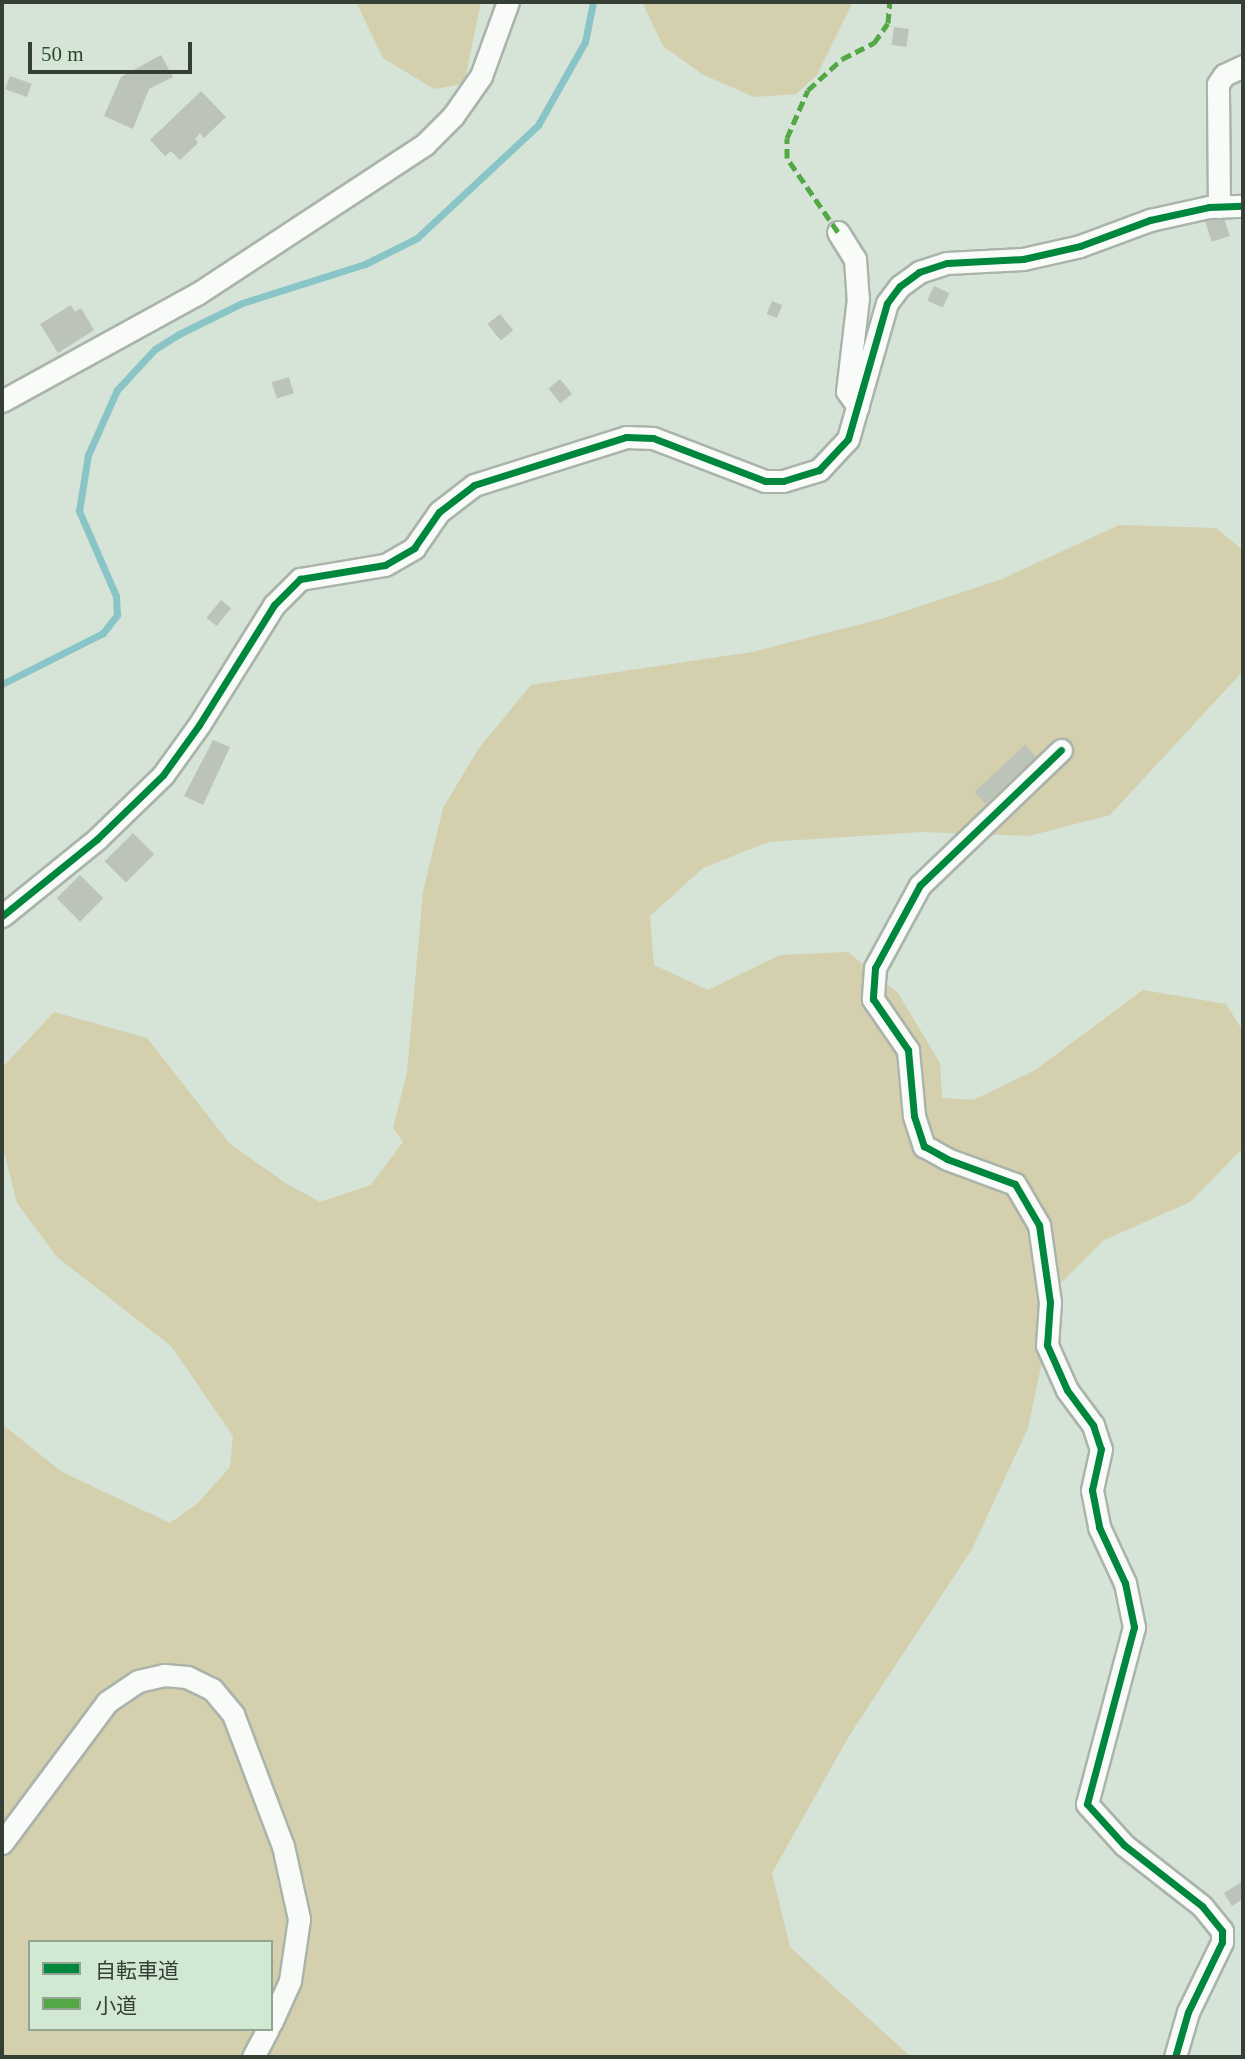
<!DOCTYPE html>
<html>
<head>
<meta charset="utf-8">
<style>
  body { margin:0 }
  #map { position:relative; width:1245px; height:2059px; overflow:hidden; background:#d6e3d7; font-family:"Times New Roman","Noto Sans JP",serif }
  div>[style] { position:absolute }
  .green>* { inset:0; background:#d4cfad }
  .stream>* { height:7px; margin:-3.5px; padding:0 3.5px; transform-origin:3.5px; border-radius:3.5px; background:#89c4c6 }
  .building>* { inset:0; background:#bcc3b8; transform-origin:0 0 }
  .roads { filter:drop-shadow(2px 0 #aab4aa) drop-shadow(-2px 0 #aab4aa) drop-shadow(0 2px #aab4aa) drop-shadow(0 -2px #aab4aa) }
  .minor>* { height:21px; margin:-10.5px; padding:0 10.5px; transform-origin:10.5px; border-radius:10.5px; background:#f9fbf9 }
  .quiet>* { height:5px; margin-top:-2.5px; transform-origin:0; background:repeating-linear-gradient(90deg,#53a744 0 10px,transparent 0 15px) }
  .cycleway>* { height:7px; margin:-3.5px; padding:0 3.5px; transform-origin:3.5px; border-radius:3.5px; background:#00873e }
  span { translate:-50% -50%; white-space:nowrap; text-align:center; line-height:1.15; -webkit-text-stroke:5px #d1e8d2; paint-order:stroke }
  .frame { position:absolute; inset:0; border:4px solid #363f36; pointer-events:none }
  .legend { position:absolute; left:28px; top:1940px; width:245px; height:91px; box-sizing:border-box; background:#d1e8d2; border:2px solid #93a494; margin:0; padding:9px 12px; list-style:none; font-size:21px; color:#363f36 }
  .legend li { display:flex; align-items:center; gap:14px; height:35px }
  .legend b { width:35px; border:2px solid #93a494 }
  .scale { position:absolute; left:28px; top:42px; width:164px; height:32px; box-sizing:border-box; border:4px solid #363f36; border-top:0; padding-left:9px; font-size:21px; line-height:24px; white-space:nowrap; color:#363f36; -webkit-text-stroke:5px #d1e8d2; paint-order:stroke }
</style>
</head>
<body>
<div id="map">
  <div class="green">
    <div style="clip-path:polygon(356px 2px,481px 2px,464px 84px,434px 89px,383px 58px)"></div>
    <div style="clip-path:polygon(642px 2px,853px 2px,817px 75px,796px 94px,754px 97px,702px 74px,663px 46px)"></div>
    <div style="clip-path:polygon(evenodd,1119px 525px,1216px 528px,1243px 550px,1243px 671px,1110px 815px,1029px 836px,921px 832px,768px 842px,703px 868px,650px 916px,654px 965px,708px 990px,780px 955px,848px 952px,898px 993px,940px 1063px,942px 1098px,973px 1100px,1034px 1071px,1143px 990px,1226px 1004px,1243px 1031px,1243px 1148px,1190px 1202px,1104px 1240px,1058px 1286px,1028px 1428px,972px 1549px,849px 1736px,772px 1873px,790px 1947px,911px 2057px,2px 2057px,2px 1424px,62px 1472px,170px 1523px,198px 1503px,230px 1467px,233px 1436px,171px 1346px,57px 1257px,17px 1203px,3px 1147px,2px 1068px,54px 1012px,147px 1038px,230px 1144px,287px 1184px,320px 1202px,371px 1185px,403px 1142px,393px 1128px,407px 1072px,423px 892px,443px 808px,479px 748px,531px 685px,752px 652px,881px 619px,1002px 579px,1119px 525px,30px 1942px,271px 1942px,271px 2029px,30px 2029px,30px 1942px)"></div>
  </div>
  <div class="stream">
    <div style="left:2px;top:684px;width:113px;rotate:-26.8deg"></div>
    <div style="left:103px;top:633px;width:23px;rotate:-52deg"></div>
    <div style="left:117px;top:615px;width:19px;rotate:-93deg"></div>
    <div style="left:116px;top:596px;width:93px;rotate:-113.5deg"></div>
    <div style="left:79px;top:511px;width:57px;rotate:-80.9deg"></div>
    <div style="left:88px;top:455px;width:71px;rotate:-66deg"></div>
    <div style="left:117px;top:390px;width:56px;rotate:-47.2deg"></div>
    <div style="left:155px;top:349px;width:28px;rotate:-32deg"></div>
    <div style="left:179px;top:334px;width:70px;rotate:-26.2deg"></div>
    <div style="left:242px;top:303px;width:129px;rotate:-17.6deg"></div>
    <div style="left:365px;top:264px;width:58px;rotate:-26.6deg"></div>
    <div style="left:417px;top:238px;width:166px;rotate:-43deg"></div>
    <div style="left:538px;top:125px;width:95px;rotate:-60.5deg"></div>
    <div style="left:585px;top:42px;width:41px;rotate:-78.7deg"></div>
  </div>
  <div class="building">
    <div style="left:894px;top:27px;width:15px;height:18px;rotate:8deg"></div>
    <div style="clip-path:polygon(161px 55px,173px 77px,149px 89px,133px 129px,104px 116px,121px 77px)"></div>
    <div style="left:10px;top:76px;width:23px;height:14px;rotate:20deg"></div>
    <div style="clip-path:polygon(201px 91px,226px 117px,204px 138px,200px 133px,195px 139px,198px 143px,180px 160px,171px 151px,165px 156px,150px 140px)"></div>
    <div style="left:1223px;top:215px;width:22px;height:19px;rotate:72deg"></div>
    <div style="left:934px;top:286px;width:17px;height:16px;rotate:25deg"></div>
    <div style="left:772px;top:301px;width:11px;height:14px;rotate:22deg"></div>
    <div style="clip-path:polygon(71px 305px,75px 312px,81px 308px,94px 330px,58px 353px,40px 324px)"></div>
    <div style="left:500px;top:314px;width:21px;height:16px;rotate:51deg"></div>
    <div style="left:289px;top:377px;width:17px;height:18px;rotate:73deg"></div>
    <div style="left:560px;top:379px;width:19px;height:15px;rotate:51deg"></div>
    <div style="left:221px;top:600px;width:13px;height:23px;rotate:39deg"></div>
    <div style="clip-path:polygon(213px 740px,230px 747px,203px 805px,184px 796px)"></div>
    <div style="left:1025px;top:745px;width:16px;height:69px;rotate:47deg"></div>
    <div style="left:133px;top:833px;width:30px;height:40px;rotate:45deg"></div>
    <div style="left:80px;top:875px;width:33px;height:33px;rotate:45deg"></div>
    <div style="clip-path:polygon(1243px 1881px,1243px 1899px,1232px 1906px,1224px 1893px)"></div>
  </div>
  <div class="roads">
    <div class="minor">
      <div style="left:1219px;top:207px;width:123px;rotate:-90.5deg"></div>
      <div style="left:1218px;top:84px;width:11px;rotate:-56deg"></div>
      <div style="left:1224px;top:75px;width:21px;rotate:-25deg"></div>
      <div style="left:838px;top:232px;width:32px;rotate:58deg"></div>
      <div style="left:855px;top:259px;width:39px;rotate:86deg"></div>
      <div style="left:858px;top:298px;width:94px;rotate:96.7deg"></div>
      <div style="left:847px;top:391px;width:19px;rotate:55deg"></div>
      <div style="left:2px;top:401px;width:222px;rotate:-28.8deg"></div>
      <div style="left:197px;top:294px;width:273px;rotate:-33.3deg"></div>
      <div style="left:425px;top:144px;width:40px;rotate:-45deg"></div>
      <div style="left:453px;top:116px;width:49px;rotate:-55deg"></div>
      <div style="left:481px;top:76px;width:79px;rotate:-70deg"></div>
      <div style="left:1061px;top:750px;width:195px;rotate:136.2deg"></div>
      <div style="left:920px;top:885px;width:94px;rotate:118.5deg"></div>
      <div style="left:875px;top:968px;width:31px;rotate:94deg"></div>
      <div style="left:873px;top:999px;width:62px;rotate:55.5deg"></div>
      <div style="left:908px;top:1050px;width:66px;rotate:84.8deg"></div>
      <div style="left:914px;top:1116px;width:32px;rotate:72deg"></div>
      <div style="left:924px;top:1146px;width:26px;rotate:29deg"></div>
      <div style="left:947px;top:1159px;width:72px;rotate:20.2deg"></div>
      <div style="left:1015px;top:1184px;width:48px;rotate:59.7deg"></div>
      <div style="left:1039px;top:1225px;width:78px;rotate:81.9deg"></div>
      <div style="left:1050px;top:1302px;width:43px;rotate:94deg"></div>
      <div style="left:1047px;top:1345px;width:49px;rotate:66deg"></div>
      <div style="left:1067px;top:1390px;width:44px;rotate:53.4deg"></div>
      <div style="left:1093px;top:1425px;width:25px;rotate:72deg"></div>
      <div style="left:1101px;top:1449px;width:42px;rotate:102.4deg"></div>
      <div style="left:1092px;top:1490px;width:38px;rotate:79deg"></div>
      <div style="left:1099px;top:1527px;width:62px;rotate:65.1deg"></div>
      <div style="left:1125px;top:1583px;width:45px;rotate:78.4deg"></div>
      <div style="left:1134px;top:1627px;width:183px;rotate:104.9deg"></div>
      <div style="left:1087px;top:1804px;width:55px;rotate:47.9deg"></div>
      <div style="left:1124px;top:1845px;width:99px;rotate:38deg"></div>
      <div style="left:1202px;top:1906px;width:32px;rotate:51deg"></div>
      <div style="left:1222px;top:1931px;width:11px;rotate:90deg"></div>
      <div style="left:1222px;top:1942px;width:78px;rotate:115.9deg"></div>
      <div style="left:1188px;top:2012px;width:47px;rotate:106.1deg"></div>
      <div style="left:2px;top:916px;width:122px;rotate:-39deg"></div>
      <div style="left:97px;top:839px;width:92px;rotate:-44.1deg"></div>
      <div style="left:163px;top:775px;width:62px;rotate:-54.2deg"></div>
      <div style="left:199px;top:725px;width:142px;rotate:-58deg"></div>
      <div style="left:274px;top:605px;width:37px;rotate:-45deg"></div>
      <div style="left:300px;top:579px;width:86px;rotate:-9.4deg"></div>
      <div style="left:385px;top:565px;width:34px;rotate:-30deg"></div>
      <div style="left:414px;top:548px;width:44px;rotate:-55.2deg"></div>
      <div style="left:439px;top:512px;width:44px;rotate:-37.6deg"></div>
      <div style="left:474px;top:485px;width:159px;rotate:-17.5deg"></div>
      <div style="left:626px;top:437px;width:27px;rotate:2deg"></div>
      <div style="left:653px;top:438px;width:120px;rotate:21deg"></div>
      <div style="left:765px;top:481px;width:18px"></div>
      <div style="left:783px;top:481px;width:38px;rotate:-17deg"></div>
      <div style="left:819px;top:470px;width:42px;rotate:-46.9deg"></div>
      <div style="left:848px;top:439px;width:141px;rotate:-74deg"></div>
      <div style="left:887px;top:303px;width:21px;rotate:-53deg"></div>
      <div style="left:900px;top:286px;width:24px;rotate:-36deg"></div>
      <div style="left:919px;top:272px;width:29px;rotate:-18deg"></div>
      <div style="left:947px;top:263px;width:76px;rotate:-3deg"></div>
      <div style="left:1023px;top:259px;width:58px;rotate:-12.8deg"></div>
      <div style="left:1080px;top:246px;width:75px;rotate:-20.4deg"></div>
      <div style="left:1150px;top:220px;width:60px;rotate:-12.4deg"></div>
      <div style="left:1209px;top:207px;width:34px;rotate:-2deg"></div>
      <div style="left:2px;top:1843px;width:176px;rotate:-53.3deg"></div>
      <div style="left:107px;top:1702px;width:37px;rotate:-34deg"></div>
      <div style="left:138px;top:1681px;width:27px;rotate:-13deg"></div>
      <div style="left:164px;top:1675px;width:23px;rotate:5deg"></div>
      <div style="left:187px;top:1677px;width:28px;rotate:26deg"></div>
      <div style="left:212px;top:1689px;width:33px;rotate:50deg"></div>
      <div style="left:233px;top:1714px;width:141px;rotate:69.3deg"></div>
      <div style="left:283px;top:1846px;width:75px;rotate:77.6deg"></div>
      <div style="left:299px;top:1919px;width:63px;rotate:98.3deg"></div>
      <div style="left:290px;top:1981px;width:46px;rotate:114.3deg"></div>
      <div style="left:253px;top:2057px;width:32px;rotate:-62deg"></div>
    </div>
  </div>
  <div class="quiet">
    <div style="left:838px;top:232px;width:90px;rotate:-124.6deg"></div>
    <div style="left:787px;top:158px;width:20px;rotate:-90deg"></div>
    <div style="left:787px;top:138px;width:52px;rotate:-66.4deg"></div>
    <div style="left:808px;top:90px;width:46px;rotate:-42.4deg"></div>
    <div style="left:842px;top:59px;width:36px;rotate:-27deg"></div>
    <div style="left:874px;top:43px;width:24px;rotate:-55deg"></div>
    <div style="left:888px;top:23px;width:21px;rotate:-85deg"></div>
  </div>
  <div class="cycleway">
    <div style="left:1061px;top:750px;width:195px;rotate:136.2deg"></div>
    <div style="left:920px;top:885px;width:94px;rotate:118.5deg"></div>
    <div style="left:875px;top:968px;width:31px;rotate:94deg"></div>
    <div style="left:873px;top:999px;width:62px;rotate:55.5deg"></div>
    <div style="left:908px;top:1050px;width:66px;rotate:84.8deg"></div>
    <div style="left:914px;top:1116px;width:32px;rotate:72deg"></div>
    <div style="left:924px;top:1146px;width:26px;rotate:29deg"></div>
    <div style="left:947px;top:1159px;width:72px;rotate:20.2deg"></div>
    <div style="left:1015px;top:1184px;width:48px;rotate:59.7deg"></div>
    <div style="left:1039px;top:1225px;width:78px;rotate:81.9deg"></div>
    <div style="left:1050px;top:1302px;width:43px;rotate:94deg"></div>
    <div style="left:1047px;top:1345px;width:49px;rotate:66deg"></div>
    <div style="left:1067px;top:1390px;width:44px;rotate:53.4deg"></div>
    <div style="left:1093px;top:1425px;width:25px;rotate:72deg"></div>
    <div style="left:1101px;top:1449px;width:42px;rotate:102.4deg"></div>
    <div style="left:1092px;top:1490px;width:38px;rotate:79deg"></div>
    <div style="left:1099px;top:1527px;width:62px;rotate:65.1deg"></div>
    <div style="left:1125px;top:1583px;width:45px;rotate:78.4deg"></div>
    <div style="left:1134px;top:1627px;width:183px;rotate:104.9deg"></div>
    <div style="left:1087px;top:1804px;width:55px;rotate:47.9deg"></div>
    <div style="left:1124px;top:1845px;width:99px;rotate:38deg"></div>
    <div style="left:1202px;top:1906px;width:32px;rotate:51deg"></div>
    <div style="left:1222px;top:1931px;width:11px;rotate:90deg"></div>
    <div style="left:1222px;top:1942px;width:78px;rotate:115.9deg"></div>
    <div style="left:1188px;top:2012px;width:47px;rotate:106.1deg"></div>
    <div style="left:2px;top:916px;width:122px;rotate:-39deg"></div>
    <div style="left:97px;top:839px;width:92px;rotate:-44.1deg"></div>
    <div style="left:163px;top:775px;width:62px;rotate:-54.2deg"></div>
    <div style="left:199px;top:725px;width:142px;rotate:-58deg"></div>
    <div style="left:274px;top:605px;width:37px;rotate:-45deg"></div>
    <div style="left:300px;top:579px;width:86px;rotate:-9.4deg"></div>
    <div style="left:385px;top:565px;width:34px;rotate:-30deg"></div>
    <div style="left:414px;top:548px;width:44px;rotate:-55.2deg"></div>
    <div style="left:439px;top:512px;width:44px;rotate:-37.6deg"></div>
    <div style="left:474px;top:485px;width:159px;rotate:-17.5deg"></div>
    <div style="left:626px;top:437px;width:27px;rotate:2deg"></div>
    <div style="left:653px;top:438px;width:120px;rotate:21deg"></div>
    <div style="left:765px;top:481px;width:18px"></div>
    <div style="left:783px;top:481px;width:38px;rotate:-17deg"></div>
    <div style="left:819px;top:470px;width:42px;rotate:-46.9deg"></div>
    <div style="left:848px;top:439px;width:141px;rotate:-74deg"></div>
    <div style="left:887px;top:303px;width:21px;rotate:-53deg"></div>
    <div style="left:900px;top:286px;width:24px;rotate:-36deg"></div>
    <div style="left:919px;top:272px;width:29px;rotate:-18deg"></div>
    <div style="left:947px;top:263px;width:76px;rotate:-3deg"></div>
    <div style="left:1023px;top:259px;width:58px;rotate:-12.8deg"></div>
    <div style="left:1080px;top:246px;width:75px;rotate:-20.4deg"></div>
    <div style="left:1150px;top:220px;width:60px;rotate:-12.4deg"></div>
    <div style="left:1209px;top:207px;width:34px;rotate:-2deg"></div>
  </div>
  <div class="frame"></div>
  <ul class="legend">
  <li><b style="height:9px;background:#00873e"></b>自転車道</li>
  <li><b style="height:9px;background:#53a744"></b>小道</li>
  </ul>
  <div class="scale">50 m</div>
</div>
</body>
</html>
